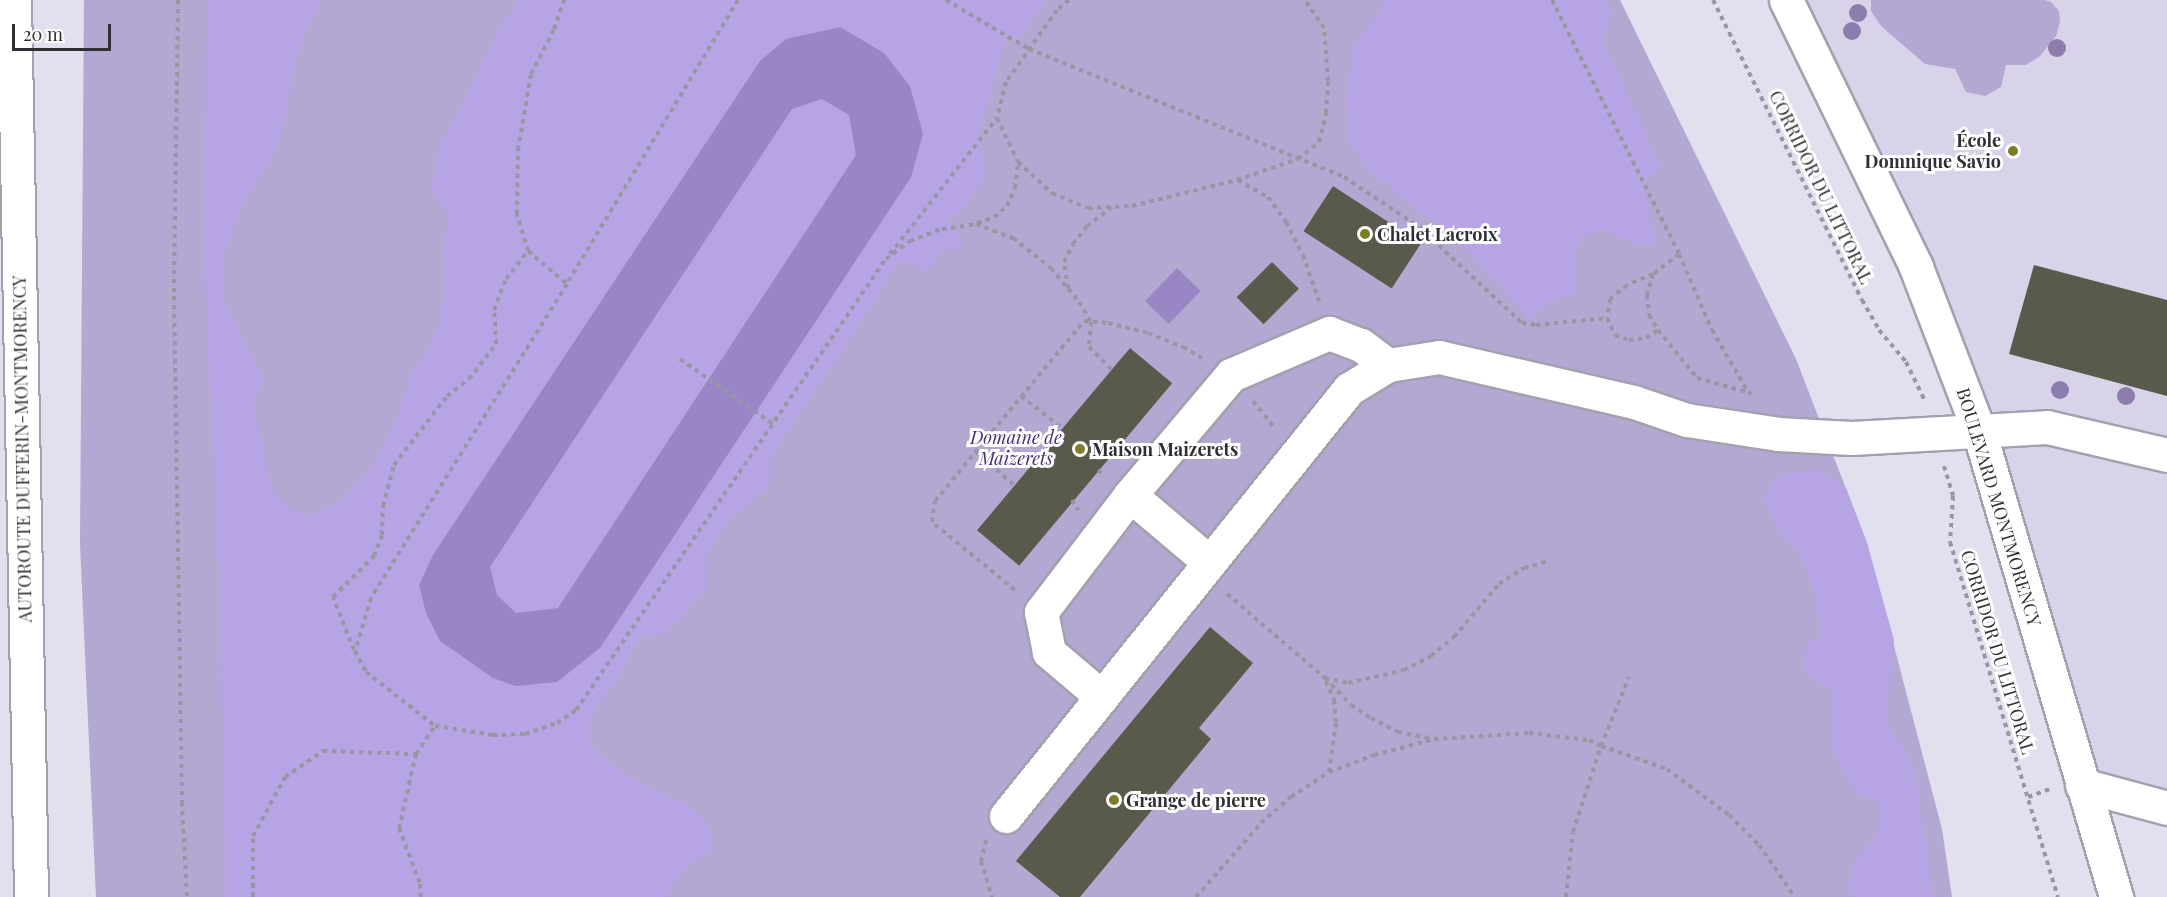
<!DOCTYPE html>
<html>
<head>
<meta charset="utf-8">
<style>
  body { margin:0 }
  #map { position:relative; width:2167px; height:897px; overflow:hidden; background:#e2dfef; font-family:"Playfair Display",serif }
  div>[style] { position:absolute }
  .built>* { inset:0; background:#d9d3ea }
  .green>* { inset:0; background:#b3a8d2 }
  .forest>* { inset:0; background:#b6a4e4 }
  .water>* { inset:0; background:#9987c5; transform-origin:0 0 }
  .building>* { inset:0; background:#595a4c; transform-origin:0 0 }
  .path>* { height:4px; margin-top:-2px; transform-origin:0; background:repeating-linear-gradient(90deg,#9896a2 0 4.5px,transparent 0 9px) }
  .roads { filter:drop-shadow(2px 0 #a4a0af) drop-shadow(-2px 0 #a4a0af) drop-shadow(0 2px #a4a0af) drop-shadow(0 -2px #a4a0af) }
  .minor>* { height:33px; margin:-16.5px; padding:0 16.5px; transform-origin:16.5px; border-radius:16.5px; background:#fff }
  .highway>* { height:33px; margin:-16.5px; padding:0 16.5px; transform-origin:16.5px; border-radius:16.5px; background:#fff }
  .trees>* { width:18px; height:18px; margin:-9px; border-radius:50%; background:#8d7dad }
  .dots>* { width:16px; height:16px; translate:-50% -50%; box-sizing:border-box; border:3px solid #fff; border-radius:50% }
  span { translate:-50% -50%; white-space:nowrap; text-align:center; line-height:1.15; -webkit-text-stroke:6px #fff; paint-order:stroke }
  .poi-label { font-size:18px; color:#302f35; font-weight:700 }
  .right { translate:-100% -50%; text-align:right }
  .left { translate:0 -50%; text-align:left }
  .street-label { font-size:18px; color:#302f35 }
  .park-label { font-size:18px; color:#482d77; font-style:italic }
  .scale { position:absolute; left:12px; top:24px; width:99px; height:27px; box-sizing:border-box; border:3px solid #302f35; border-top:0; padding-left:8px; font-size:18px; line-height:21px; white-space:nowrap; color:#302f35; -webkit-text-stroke:4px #fff; paint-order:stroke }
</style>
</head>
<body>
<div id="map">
  <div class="built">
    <div style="clip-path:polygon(1786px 0,2167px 0,2167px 808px,2082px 785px,1979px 431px)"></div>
  </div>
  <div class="green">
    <div style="clip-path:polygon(84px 0,1620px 0,1796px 359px,1867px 543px,1942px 829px,1952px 897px,96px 897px,80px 544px)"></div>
    <div style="clip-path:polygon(1871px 0,2045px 0,2051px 2px,2059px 11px,2060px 22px,2056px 36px,2040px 56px,2026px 65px,2006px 65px,2001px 87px,1985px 96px,1966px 92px,1955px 69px,1925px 64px,1881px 26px,1871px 11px)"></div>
  </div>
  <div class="forest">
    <div style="clip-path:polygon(207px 0,322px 0,301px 44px,292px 76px,283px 130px,269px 165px,244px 201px,223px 254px,224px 300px,265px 380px,253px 402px,268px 475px,273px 491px,291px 510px,309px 516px,340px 501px,371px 468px,398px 416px,409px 378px,438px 330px,444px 293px,442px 246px,449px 216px,432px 192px,439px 144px,465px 101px,486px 52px,518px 0,1046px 0,1022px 35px,1005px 41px,979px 132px,986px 177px,961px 211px,946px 218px,964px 241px,959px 250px,940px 249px,935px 265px,924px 270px,908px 261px,895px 268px,849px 341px,770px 457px,770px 486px,734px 515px,705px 555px,707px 588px,665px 633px,639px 638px,617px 681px,589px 717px,590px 744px,621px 771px,652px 789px,688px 804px,709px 827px,711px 851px,681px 872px,666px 897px,226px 897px,220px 603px,203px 231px)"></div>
    <div style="clip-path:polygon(1383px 0,1606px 0,1612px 14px,1602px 40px,1661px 167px,1643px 183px,1655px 244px,1632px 243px,1601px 229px,1580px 237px,1575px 260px,1575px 295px,1548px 301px,1530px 320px,1469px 251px,1369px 170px,1348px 140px,1346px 98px,1353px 49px,1379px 12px)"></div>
    <div style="clip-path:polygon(1815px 469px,1846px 488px,1867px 543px,1894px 640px,1886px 722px,1914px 766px,1933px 897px,1856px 897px,1849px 888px,1853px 861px,1875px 837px,1881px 815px,1876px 799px,1857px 794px,1834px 755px,1834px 692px,1807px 674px,1802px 661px,1810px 640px,1820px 641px,1817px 599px,1800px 554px,1776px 527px,1763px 501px,1777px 476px)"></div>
  </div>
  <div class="water">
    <div style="clip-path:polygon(evenodd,840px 27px,884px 53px,910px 86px,923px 134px,911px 177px,600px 648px,557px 682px,516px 686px,493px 678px,440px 641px,426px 613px,419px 585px,433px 555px,760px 61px,786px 39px,840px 27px,822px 99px,849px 115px,856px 155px,558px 608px,516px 613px,497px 595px,490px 567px,792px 109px,822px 99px)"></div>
    <div style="left:1177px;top:268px;width:33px;height:46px;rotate:44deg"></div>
  </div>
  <div class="building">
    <div style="left:1333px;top:186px;width:105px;height:54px;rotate:33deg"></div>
    <div style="left:1272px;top:262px;width:38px;height:50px;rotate:45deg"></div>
    <div style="clip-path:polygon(2034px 265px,2167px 300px,2167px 396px,2009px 354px)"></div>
    <div style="left:1130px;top:348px;width:55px;height:238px;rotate:40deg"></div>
    <div style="clip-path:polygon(1210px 627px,1253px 663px,1199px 728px,1211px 739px,1080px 897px,1060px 897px,1016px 861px)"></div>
  </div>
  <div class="path">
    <div style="left:178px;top:0;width:296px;rotate:90.8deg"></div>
    <div style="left:174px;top:296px;width:506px;rotate:89.09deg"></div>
    <div style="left:182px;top:802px;width:95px;rotate:87deg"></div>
    <div style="left:738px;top:0;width:332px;rotate:121.1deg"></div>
    <div style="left:567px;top:284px;width:370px;rotate:122deg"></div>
    <div style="left:371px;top:598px;width:55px;rotate:106.8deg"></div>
    <div style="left:355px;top:651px;width:24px;rotate:62deg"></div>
    <div style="left:366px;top:672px;width:88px;rotate:38deg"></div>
    <div style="left:435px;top:726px;width:59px;rotate:8.8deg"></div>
    <div style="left:493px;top:735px;width:32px;rotate:-2deg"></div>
    <div style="left:525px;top:734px;width:34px;rotate:-19deg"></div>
    <div style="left:557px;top:723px;width:23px;rotate:-34deg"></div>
    <div style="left:576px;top:710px;width:547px;rotate:-55.5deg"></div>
    <div style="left:886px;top:259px;width:30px;rotate:-37deg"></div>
    <div style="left:910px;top:241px;width:34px;rotate:-21deg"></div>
    <div style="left:942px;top:229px;width:34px;rotate:-8deg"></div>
    <div style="left:976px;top:224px;width:40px;rotate:21deg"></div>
    <div style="left:1013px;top:238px;width:48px;rotate:38.3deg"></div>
    <div style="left:1051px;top:268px;width:44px;rotate:50.5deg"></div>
    <div style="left:1079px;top:302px;width:23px;rotate:59deg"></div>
    <div style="left:1091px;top:322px;width:25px;rotate:95deg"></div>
    <div style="left:1089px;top:347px;width:33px;rotate:45deg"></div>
    <div style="left:946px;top:0;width:96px;rotate:30.6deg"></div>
    <div style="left:1029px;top:49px;width:340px;rotate:22.1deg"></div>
    <div style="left:1344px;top:177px;width:90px;rotate:33.7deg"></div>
    <div style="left:1419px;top:227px;width:141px;rotate:43deg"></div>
    <div style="left:1522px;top:323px;width:14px;rotate:8deg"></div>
    <div style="left:1536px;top:325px;width:71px;rotate:-5.6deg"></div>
    <div style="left:1069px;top:0;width:16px;rotate:140deg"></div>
    <div style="left:1057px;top:10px;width:88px;rotate:125.3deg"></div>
    <div style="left:1006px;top:82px;width:37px;rotate:104deg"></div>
    <div style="left:997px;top:118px;width:49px;rotate:64.5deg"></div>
    <div style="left:1018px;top:162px;width:46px;rotate:42.4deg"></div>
    <div style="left:1052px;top:193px;width:39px;rotate:23deg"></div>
    <div style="left:1088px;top:208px;width:44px;rotate:-2.6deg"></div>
    <div style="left:1132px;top:206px;width:108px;rotate:-13.9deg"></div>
    <div style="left:1237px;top:180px;width:65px;rotate:-19deg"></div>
    <div style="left:1298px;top:159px;width:27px;rotate:-39deg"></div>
    <div style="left:1319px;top:142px;width:30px;rotate:-76deg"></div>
    <div style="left:1326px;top:113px;width:32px;rotate:-86deg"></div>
    <div style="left:1328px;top:81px;width:53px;rotate:-94.3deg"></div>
    <div style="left:1324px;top:28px;width:34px;rotate:-124deg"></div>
    <div style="left:1552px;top:0;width:284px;rotate:63.4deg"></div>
    <div style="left:1679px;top:254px;width:83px;rotate:66.5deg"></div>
    <div style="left:1712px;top:330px;width:72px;rotate:59.9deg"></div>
    <div style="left:1748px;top:392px;width:4px;rotate:27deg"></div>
    <div style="left:1713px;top:0;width:335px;rotate:63.6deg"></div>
    <div style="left:1862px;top:300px;width:34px;rotate:60deg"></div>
    <div style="left:1879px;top:330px;width:42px;rotate:49.8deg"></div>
    <div style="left:1906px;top:362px;width:43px;rotate:64deg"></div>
    <div style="left:1238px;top:180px;width:34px;rotate:30deg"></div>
    <div style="left:1268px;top:197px;width:31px;rotate:54deg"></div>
    <div style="left:1286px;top:222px;width:37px;rotate:63deg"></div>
    <div style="left:1303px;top:255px;width:49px;rotate:70.8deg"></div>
    <div style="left:977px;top:223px;width:18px;rotate:-19deg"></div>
    <div style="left:994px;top:217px;width:17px;rotate:-40deg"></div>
    <div style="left:1007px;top:206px;width:20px;rotate:-66deg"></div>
    <div style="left:1015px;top:188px;width:25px;rotate:-83deg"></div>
    <div style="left:528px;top:251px;width:51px;rotate:40.2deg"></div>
    <div style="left:890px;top:254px;width:173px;rotate:-51.8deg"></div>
    <div style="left:1679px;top:254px;width:33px;rotate:142deg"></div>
    <div style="left:1653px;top:274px;width:28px;rotate:157deg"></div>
    <div style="left:1627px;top:285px;width:22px;rotate:141deg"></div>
    <div style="left:1610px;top:299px;width:19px;rotate:99deg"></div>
    <div style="left:1607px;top:318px;width:19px;rotate:65deg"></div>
    <div style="left:1615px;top:335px;width:15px;rotate:20deg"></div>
    <div style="left:1629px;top:340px;width:17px;rotate:-7deg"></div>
    <div style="left:1646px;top:338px;width:14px;rotate:-34deg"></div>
    <div style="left:1658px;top:330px;width:62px;rotate:50.9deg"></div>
    <div style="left:1697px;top:378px;width:52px;rotate:15.6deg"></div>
    <div style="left:1653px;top:274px;width:22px;rotate:106deg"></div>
    <div style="left:1647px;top:295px;width:20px;rotate:84deg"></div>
    <div style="left:1649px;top:315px;width:17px;rotate:59deg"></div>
    <div style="left:1068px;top:288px;width:26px;rotate:-99deg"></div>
    <div style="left:1064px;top:262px;width:20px;rotate:-63deg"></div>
    <div style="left:1073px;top:244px;width:23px;rotate:-52deg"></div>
    <div style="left:1087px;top:226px;width:31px;rotate:-37deg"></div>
    <div style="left:680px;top:359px;width:113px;rotate:35deg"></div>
    <div style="left:1021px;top:396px;width:52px;rotate:38deg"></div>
    <div style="left:1253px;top:401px;width:35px;rotate:51deg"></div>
    <div style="left:976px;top:452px;width:50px;rotate:41deg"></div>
    <div style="left:1944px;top:466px;width:31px;rotate:73deg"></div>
    <div style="left:1953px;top:496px;width:46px;rotate:93.7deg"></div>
    <div style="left:1950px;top:542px;width:371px;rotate:73.1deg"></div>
    <div style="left:1098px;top:470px;width:9px;rotate:41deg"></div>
    <div style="left:1072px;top:500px;width:12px;rotate:59deg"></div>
    <div style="left:1015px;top:590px;width:107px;rotate:-140.7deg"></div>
    <div style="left:932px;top:522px;width:21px;rotate:-82deg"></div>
    <div style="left:935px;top:501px;width:234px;rotate:-50.4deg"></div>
    <div style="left:1084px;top:321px;width:24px;rotate:5deg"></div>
    <div style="left:1108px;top:323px;width:41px;rotate:14deg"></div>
    <div style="left:1148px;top:333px;width:38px;rotate:22deg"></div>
    <div style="left:1183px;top:347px;width:22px;rotate:30deg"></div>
    <div style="left:1227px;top:594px;width:129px;rotate:40.6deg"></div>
    <div style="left:1325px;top:678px;width:24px;rotate:12deg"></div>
    <div style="left:1348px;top:683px;width:57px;rotate:-13.1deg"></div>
    <div style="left:1404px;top:670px;width:30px;rotate:-27deg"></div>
    <div style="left:1431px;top:656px;width:30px;rotate:-40deg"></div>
    <div style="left:1454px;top:637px;width:70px;rotate:-49.7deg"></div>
    <div style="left:1499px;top:584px;width:30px;rotate:-33deg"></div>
    <div style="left:1524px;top:568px;width:26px;rotate:-16deg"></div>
    <div style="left:354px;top:650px;width:57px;rotate:-111.6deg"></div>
    <div style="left:333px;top:597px;width:58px;rotate:-45deg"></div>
    <div style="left:374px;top:556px;width:22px;rotate:-69deg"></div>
    <div style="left:382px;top:535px;width:29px;rotate:-88deg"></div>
    <div style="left:383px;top:506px;width:42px;rotate:-75deg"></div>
    <div style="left:394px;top:465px;width:87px;rotate:-52.5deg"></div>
    <div style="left:447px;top:396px;width:28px;rotate:-38deg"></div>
    <div style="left:469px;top:379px;width:44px;rotate:-52.4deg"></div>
    <div style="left:496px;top:344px;width:34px;rotate:-93deg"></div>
    <div style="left:494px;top:310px;width:33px;rotate:-69deg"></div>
    <div style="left:506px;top:279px;width:36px;rotate:-52deg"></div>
    <div style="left:528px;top:251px;width:39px;rotate:-107deg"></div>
    <div style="left:517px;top:214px;width:64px;rotate:-89.1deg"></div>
    <div style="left:518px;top:150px;width:77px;rotate:-80.3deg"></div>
    <div style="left:531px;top:74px;width:51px;rotate:-62.9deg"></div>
    <div style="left:554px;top:29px;width:31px;rotate:-71deg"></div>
    <div style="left:1325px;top:678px;width:37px;rotate:46deg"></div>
    <div style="left:1351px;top:705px;width:24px;rotate:33deg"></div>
    <div style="left:1371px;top:718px;width:30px;rotate:27deg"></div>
    <div style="left:1398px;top:732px;width:33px;rotate:11deg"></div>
    <div style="left:1326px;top:681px;width:21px;rotate:67deg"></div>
    <div style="left:1334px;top:700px;width:23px;rotate:85deg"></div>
    <div style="left:1336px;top:723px;width:49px;rotate:98.1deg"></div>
    <div style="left:416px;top:754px;width:76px;rotate:102.9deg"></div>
    <div style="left:399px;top:828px;width:60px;rotate:69.4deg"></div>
    <div style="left:420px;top:884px;width:13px;rotate:86deg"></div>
    <div style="left:2028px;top:797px;width:23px;rotate:-20deg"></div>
    <div style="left:986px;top:840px;width:22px;rotate:103deg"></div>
    <div style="left:981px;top:861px;width:38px;rotate:73deg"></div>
    <div style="left:253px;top:897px;width:61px;rotate:-90deg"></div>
    <div style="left:253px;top:836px;width:67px;rotate:-61.5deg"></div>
    <div style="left:285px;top:777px;width:46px;rotate:-34.4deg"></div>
    <div style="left:323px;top:751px;width:93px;rotate:1.8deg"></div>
    <div style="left:416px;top:754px;width:34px;rotate:-56deg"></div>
    <div style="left:1196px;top:897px;width:98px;rotate:-48.7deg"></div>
    <div style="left:1261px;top:823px;width:40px;rotate:-41deg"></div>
    <div style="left:1291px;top:797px;width:45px;rotate:-33.3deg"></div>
    <div style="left:1329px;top:772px;width:48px;rotate:-20.7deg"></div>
    <div style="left:1374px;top:755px;width:62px;rotate:-14.9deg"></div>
    <div style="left:1434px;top:739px;width:95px;rotate:-3.6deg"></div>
    <div style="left:1529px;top:733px;width:60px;rotate:6.7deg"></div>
    <div style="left:1589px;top:740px;width:13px;rotate:27deg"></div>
    <div style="left:1601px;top:746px;width:70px;rotate:19.2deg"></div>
    <div style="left:1667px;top:769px;width:77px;rotate:36.6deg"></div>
    <div style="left:1729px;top:815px;width:42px;rotate:45deg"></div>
    <div style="left:1759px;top:845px;width:63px;rotate:55.3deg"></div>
    <div style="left:1566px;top:897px;width:65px;rotate:-83.9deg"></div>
    <div style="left:1573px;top:832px;width:90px;rotate:-72deg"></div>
    <div style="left:1601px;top:746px;width:74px;rotate:-67.9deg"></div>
  </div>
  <div class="roads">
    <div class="minor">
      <div style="left:1786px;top:0;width:297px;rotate:64deg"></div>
      <div style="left:1916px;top:267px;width:176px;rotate:69deg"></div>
      <div style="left:1979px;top:431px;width:486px;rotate:73.6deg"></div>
      <div style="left:1130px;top:495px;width:104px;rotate:40.3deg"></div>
      <div style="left:1102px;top:697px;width:70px;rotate:-139.7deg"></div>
      <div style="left:1049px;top:652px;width:41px;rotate:-101.3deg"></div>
      <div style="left:1041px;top:612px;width:147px;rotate:-52.7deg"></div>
      <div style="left:1130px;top:495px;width:157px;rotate:-49.9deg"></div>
      <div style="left:1231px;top:375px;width:107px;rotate:-23.2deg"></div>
      <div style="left:1329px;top:333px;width:34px;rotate:21deg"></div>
      <div style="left:1361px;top:345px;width:34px;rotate:37deg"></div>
      <div style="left:2082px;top:785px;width:88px;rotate:15.1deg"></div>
      <div style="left:1006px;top:816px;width:548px;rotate:-51.23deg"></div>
      <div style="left:1349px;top:389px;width:46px;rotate:-31.6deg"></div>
      <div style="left:1388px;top:365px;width:52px;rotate:-8.9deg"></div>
      <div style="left:1439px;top:357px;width:200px;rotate:13deg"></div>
      <div style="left:1634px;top:402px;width:56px;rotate:18.8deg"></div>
      <div style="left:1687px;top:420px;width:92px;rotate:8.7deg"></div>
      <div style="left:1778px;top:434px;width:74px;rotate:3.1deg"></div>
      <div style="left:1852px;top:438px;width:195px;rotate:-3.2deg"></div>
      <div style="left:2047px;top:427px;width:123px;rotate:13.1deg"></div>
    </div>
    <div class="highway">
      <div style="left:14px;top:0;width:897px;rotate:88.91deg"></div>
    </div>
  </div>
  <div class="trees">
    <div style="left:1858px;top:13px"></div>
    <div style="left:1852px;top:31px"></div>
    <div style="left:2057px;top:48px"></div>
    <div style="left:2060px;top:390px"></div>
    <div style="left:2126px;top:396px"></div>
  </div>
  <div class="dots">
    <div style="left:2013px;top:151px;background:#7c7d25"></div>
    <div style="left:1365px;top:234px;background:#7c7d25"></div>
    <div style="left:1080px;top:449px;background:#7c7d25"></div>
    <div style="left:1114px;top:800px;background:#7c7d25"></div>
  </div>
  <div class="poi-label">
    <span class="right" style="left:2001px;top:151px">École<br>Domnique Savio</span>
    <span class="left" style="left:1377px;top:234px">Chalet Lacroix</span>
    <span class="left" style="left:1092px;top:449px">Maison Maizerets</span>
    <span class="left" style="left:1126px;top:800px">Grange de pierre</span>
  </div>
  <div class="street-label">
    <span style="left:1821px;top:187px;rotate:64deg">CORRIDOR DU LITTORAL</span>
    <span style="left:22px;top:449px;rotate:-91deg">AUTOROUTE DUFFERIN-MONTMORENCY</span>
    <span style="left:1999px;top:507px;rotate:73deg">BOULEVARD MONTMORENCY</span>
    <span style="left:1998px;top:652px;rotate:73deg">CORRIDOR DU LITTORAL</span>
  </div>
  <div class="park-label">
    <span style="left:1016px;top:448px">Domaine de<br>Maizerets</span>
  </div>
  <div class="scale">20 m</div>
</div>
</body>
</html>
